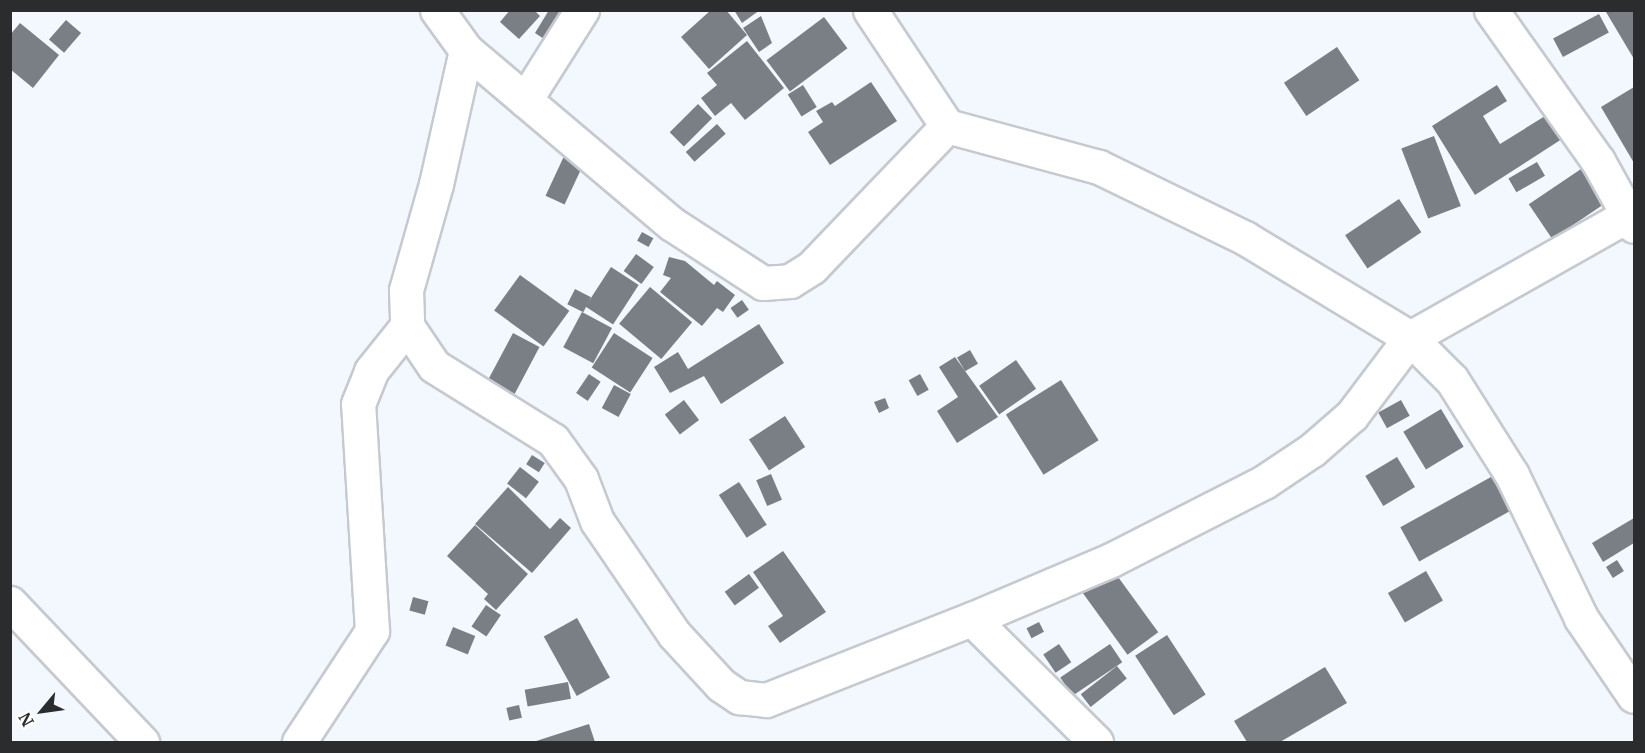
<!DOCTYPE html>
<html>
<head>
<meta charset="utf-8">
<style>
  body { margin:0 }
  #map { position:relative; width:1645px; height:753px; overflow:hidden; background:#f2f8fe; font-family:Merriweather,serif }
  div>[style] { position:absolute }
  .building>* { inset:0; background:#797f84; transform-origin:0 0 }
  .roads { filter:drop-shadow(2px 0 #c5cad0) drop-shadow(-2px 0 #c5cad0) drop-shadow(0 2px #c5cad0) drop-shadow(0 -2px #c5cad0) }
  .street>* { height:33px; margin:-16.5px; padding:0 16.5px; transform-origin:16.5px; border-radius:16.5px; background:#fff }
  span { translate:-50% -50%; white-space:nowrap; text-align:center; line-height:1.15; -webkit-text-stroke:6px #fff; paint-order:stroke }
  .frame { position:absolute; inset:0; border:12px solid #2a2c2e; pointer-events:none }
  .north { position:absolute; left:12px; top:681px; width:60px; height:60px; -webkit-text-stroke:4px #fff; paint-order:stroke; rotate:241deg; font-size:16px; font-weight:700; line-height:24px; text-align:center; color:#2a2c2e }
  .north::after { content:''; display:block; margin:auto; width:21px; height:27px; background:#2a2c2e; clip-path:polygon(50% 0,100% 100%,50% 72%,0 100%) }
</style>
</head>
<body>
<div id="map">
  <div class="building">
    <div style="clip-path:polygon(510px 10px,534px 10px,540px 16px,519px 39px,500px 22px)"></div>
    <div style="clip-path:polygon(549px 10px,571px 10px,550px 43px,535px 33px)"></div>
    <div style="clip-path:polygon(711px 10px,726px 10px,747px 35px,709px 69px,681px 37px)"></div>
    <div style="clip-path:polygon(734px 10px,760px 10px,742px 23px)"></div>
    <div style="clip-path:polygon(1608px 10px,1634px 10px,1634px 59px,1606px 12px)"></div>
    <div style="left:1599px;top:14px;width:21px;height:52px;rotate:62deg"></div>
    <div style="clip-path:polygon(761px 16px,772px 43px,759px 52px,743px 28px)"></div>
    <div style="left:824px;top:17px;width:39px;height:72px;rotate:53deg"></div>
    <div style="left:66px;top:20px;width:20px;height:26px;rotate:41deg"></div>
    <div style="clip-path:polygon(20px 23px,59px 55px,33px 88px,10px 69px,10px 35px)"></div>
    <div style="clip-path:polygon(747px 41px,784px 88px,745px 120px,731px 103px,715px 116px,701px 98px,717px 85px,707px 73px)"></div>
    <div style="left:1337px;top:47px;width:40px;height:64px;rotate:56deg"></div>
    <div style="clip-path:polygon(871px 82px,897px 121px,830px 165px,808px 132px,823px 122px,816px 111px,832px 102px,835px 106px)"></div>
    <div style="left:803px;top:85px;width:26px;height:18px;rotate:58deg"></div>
    <div style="clip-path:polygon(1497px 85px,1507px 101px,1483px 116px,1500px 144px,1550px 113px,1565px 137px,1475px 195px,1432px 126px)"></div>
    <div style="clip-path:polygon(1634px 87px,1634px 163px,1601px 107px)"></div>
    <div style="left:698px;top:104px;width:20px;height:40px;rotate:45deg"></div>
    <div style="left:717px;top:124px;width:13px;height:42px;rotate:48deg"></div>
    <div style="left:1434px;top:136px;width:75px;height:35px;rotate:69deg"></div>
    <div style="left:565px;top:154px;width:21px;height:46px;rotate:25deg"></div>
    <div style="left:1537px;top:162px;width:16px;height:33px;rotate:60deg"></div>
    <div style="left:1581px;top:169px;width:42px;height:63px;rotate:56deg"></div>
    <div style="left:1399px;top:199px;width:40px;height:65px;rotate:56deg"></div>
    <div style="left:642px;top:232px;width:13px;height:10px;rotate:29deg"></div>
    <div style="left:636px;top:254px;width:22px;height:21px;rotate:36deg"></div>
    <div style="clip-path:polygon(669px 257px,685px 261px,714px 285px,717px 281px,735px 295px,723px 312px,717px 308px,702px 326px,660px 292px,671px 278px,663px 275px)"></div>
    <div style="left:611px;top:267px;width:33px;height:47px;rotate:33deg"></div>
    <div style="left:520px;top:275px;width:61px;height:44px;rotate:36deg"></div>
    <div style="left:650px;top:287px;width:55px;height:48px;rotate:40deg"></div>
    <div style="left:575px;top:289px;width:18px;height:17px;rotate:27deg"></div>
    <div style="left:742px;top:300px;width:12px;height:14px;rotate:55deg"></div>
    <div style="left:582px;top:312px;width:34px;height:40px;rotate:28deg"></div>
    <div style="clip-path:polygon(759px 324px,784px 363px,721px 404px,704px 376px,670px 393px,654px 367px,678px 352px,688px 369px)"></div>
    <div style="left:513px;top:333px;width:30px;height:53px;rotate:28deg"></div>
    <div style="left:614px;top:333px;width:46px;height:41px;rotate:33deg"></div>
    <div style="left:970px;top:350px;width:16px;height:15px;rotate:60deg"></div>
    <div style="clip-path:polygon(955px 357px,998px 417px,957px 443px,937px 411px,958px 397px,939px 367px)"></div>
    <div style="left:1016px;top:360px;width:35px;height:45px;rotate:55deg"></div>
    <div style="left:589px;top:374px;width:14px;height:23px;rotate:34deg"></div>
    <div style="left:920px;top:374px;width:18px;height:13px;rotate:61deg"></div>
    <div style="left:1061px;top:380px;width:71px;height:65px;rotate:58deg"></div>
    <div style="left:614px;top:385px;width:19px;height:26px;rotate:28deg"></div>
    <div style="clip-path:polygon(885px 398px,889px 408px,879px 413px,874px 402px)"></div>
    <div style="left:684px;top:400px;width:25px;height:24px;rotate:53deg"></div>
    <div style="left:1401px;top:400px;width:18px;height:26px;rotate:61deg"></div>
    <div style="left:1441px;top:409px;width:44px;height:44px;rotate:59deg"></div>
    <div style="left:785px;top:416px;width:37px;height:43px;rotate:57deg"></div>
    <div style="left:532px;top:455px;width:15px;height:11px;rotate:32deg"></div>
    <div style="left:1397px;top:457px;width:35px;height:37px;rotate:59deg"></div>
    <div style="left:520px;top:467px;width:24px;height:21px;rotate:38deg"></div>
    <div style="left:1500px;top:472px;width:39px;height:114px;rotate:61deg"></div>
    <div style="left:771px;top:474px;width:28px;height:16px;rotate:67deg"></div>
    <div style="left:739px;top:482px;width:51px;height:24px;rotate:57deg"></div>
    <div style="clip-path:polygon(508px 487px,550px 529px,560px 518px,571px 528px,532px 573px,475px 524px)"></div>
    <div style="clip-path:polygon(1634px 518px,1634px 543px,1603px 562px,1592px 543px)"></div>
    <div style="clip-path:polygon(475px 525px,528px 574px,496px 610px,484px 599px,488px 594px,447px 556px)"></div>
    <div style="clip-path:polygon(783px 551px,826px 612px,780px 643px,768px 626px,783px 616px,753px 572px)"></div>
    <div style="left:1617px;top:560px;width:13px;height:13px;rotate:58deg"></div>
    <div style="left:1113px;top:570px;width:77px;height:38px;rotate:54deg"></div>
    <div style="left:1426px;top:571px;width:34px;height:44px;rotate:60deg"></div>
    <div style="left:749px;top:574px;width:17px;height:30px;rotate:54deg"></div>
    <div style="left:413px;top:597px;width:16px;height:14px;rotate:15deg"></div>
    <div style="left:486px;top:605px;width:18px;height:26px;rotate:34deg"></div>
    <div style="left:577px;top:618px;width:68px;height:38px;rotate:61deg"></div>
    <div style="left:1039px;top:622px;width:11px;height:14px;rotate:63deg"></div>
    <div style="left:453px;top:627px;width:24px;height:20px;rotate:22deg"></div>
    <div style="left:1167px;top:635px;width:71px;height:38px;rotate:57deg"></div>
    <div style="left:1059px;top:644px;width:22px;height:19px;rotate:56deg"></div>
    <div style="left:1110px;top:644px;width:22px;height:60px;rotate:56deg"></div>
    <div style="left:1117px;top:666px;width:16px;height:46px;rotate:52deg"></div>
    <div style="clip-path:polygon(1325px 667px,1347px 703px,1280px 742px,1247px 742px,1234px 721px)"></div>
    <div style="left:568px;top:682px;width:17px;height:44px;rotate:80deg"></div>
    <div style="left:519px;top:705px;width:13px;height:13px;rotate:77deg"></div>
    <div style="clip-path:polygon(589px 724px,595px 742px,533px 742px)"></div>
  </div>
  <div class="roads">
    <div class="street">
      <div style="left:437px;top:10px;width:49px;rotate:54.1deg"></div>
      <div style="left:466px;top:50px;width:270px;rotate:40.2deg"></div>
      <div style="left:672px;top:224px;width:108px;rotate:33deg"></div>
      <div style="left:763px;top:283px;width:27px;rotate:-4deg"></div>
      <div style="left:790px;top:281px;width:26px;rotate:-32deg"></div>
      <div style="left:812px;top:267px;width:195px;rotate:-46.2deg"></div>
      <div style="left:870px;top:10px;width:139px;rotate:56.4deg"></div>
      <div style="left:947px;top:126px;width:157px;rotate:15.1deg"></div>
      <div style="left:1099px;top:167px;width:162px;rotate:25.9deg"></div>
      <div style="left:1245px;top:238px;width:193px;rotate:31.2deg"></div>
      <div style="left:1410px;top:338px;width:59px;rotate:45deg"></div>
      <div style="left:1452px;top:380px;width:112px;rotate:57.7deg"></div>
      <div style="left:1512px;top:475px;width:159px;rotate:64.2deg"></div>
      <div style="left:1581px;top:618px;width:94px;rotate:55.8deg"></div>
      <div style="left:1491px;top:10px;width:185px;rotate:54.7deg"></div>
      <div style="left:1598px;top:161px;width:74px;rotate:61deg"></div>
      <div style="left:466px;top:50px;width:137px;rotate:102.6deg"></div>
      <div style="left:436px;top:184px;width:110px;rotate:105.8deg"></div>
      <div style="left:406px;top:290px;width:36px;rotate:88deg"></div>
      <div style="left:407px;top:326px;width:48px;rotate:56deg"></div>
      <div style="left:434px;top:366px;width:140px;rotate:31.9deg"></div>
      <div style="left:553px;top:440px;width:48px;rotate:54.3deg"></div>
      <div style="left:581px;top:479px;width:45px;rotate:69.1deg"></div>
      <div style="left:597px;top:521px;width:137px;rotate:55.7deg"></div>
      <div style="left:674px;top:634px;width:69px;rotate:47.3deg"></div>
      <div style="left:721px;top:685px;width:22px;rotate:34deg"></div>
      <div style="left:739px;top:697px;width:27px;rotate:6deg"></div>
      <div style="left:766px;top:700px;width:221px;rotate:-21.5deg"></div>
      <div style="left:972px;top:619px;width:151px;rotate:-23deg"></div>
      <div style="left:1111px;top:560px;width:172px;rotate:-27deg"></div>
      <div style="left:1264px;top:482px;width:58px;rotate:-33.7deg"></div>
      <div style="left:1312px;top:450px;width:53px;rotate:-41.2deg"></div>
      <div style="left:1352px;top:415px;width:96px;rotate:-53deg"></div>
      <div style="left:1410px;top:338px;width:257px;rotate:-29.4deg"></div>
      <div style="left:525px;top:100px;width:107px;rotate:-57.7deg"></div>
      <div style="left:10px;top:603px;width:192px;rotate:46.5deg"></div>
      <div style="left:972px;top:619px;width:175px;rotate:44.8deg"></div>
      <div style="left:299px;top:742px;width:133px;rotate:-56.7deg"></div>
      <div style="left:372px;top:631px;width:227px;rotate:-93.5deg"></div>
      <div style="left:358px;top:404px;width:35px;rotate:-68deg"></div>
      <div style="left:371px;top:371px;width:58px;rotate:-51.3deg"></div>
    </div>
  </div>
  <div class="frame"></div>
  <div class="north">N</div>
</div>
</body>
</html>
